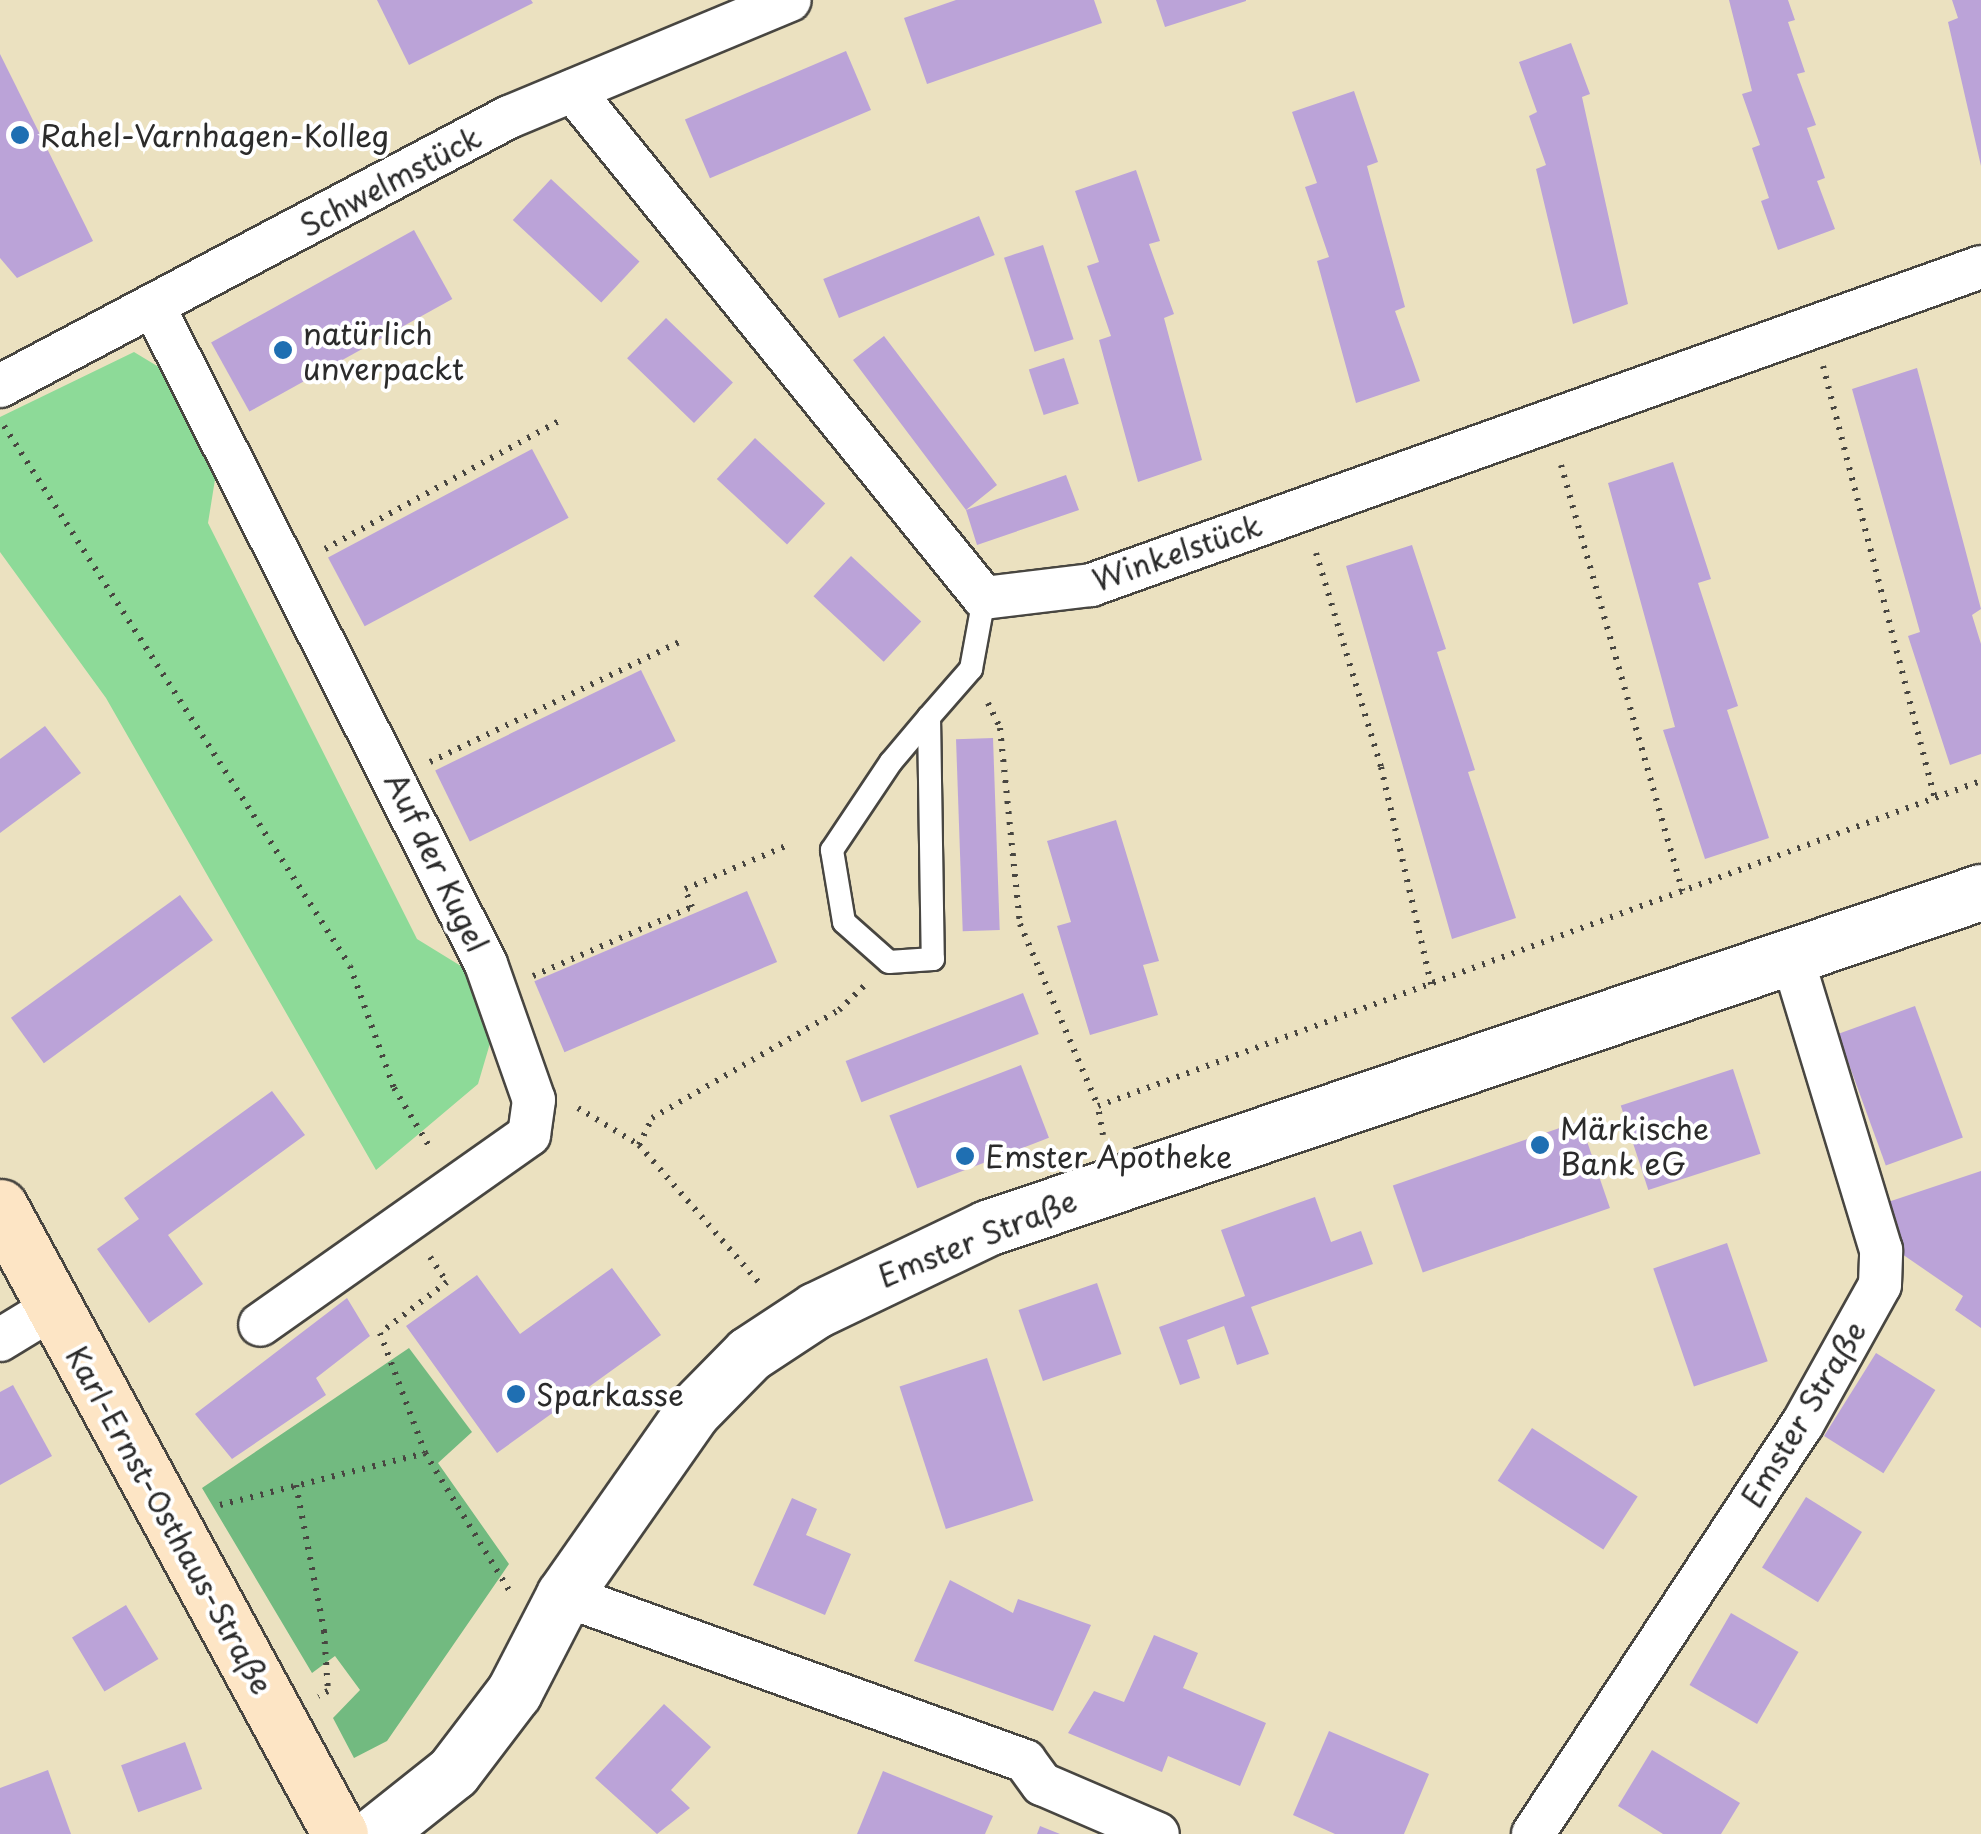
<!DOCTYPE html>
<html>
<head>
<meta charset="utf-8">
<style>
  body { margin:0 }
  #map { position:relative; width:1981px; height:1834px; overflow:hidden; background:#ebe1c0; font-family:"Playpen Sans",sans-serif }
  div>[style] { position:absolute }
  .green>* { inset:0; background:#8dda98 }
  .forest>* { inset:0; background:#72ba80 }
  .building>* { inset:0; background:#bba3d8; transform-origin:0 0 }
  .path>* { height:6px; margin-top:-3px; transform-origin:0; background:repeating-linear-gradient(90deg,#484641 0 2.5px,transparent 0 10.5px) }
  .roads { filter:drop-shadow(2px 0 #484641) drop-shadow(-2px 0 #484641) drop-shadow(0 2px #484641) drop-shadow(0 -2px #484641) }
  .service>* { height:22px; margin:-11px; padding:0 11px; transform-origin:11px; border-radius:11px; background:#fff }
  .minor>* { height:42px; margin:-21px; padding:0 21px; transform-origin:21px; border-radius:21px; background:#fff }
  .tertiary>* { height:55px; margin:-27.5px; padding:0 27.5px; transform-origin:27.5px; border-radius:27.5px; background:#fff }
  .secondary>* { height:55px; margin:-27.5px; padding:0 27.5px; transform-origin:27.5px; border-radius:27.5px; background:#fde5c5 }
  .dots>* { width:28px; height:28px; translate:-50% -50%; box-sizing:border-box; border:5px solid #fff; border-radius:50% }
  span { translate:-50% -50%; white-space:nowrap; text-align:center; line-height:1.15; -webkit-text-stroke:8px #fff; paint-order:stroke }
  .poi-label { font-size:30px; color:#2b2b2b }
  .left { translate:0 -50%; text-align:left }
  .street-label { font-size:30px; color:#2b2b2b }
</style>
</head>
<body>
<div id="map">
  <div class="green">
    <div style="clip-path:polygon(134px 352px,167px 372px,218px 461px,208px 523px,417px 939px,469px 971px,491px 1040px,478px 1084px,376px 1170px,106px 698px,0 552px,0 417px)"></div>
  </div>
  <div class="forest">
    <div style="clip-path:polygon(409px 1348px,472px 1432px,438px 1463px,509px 1564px,387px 1741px,354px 1758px,333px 1718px,360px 1690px,335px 1656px,312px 1673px,202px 1488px)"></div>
  </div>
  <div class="building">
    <div style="clip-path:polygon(377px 0,531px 0,533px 3px,409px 65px)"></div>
    <div style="clip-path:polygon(956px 0,1094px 0,1102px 23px,927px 84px,904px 18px)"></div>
    <div style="clip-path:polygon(1156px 0,1246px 0,1246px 1px,1165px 27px)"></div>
    <div style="clip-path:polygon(1729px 0,1788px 0,1795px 20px,1788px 22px,1805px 72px,1797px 74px,1816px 125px,1807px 128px,1825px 178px,1817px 181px,1835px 229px,1778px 250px,1761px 201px,1769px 198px,1752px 148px,1760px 145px,1742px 94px,1752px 91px)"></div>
    <div style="clip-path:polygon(1952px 0,1981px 0,1981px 166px,1948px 22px,1958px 18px)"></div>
    <div style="clip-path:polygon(1571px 43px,1590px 94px,1582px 97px,1628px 304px,1573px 324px,1536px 169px,1546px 165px,1529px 116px,1537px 112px,1519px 62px)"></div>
    <div style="left:846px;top:51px;width:64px;height:175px;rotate:67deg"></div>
    <div style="clip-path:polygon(0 54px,93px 241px,17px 278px,0 258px)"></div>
    <div style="clip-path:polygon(1354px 91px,1378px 162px,1367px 166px,1405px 307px,1395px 311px,1420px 381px,1356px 403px,1317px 261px,1329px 257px,1305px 187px,1317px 183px,1292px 112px)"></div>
    <div style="clip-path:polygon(1136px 170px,1160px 241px,1149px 244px,1174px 314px,1164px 318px,1202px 460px,1138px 482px,1099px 340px,1111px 336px,1087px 266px,1099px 262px,1075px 191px)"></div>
    <div style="left:551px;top:179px;width:121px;height:56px;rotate:43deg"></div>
    <div style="left:979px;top:216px;width:42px;height:168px;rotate:68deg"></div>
    <div style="left:414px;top:230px;width:79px;height:232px;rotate:61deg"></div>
    <div style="left:1043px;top:245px;width:99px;height:41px;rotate:72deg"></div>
    <div style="left:666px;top:318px;width:93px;height:56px;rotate:44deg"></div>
    <div style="clip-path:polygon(884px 336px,997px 485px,966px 510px,1066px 475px,1079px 510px,977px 545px,966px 510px,853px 360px)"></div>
    <div style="left:1064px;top:358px;width:48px;height:37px;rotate:72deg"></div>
    <div style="clip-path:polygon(1917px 368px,1981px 609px,1972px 615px,1981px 644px,1981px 754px,1950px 765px,1908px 636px,1920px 632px,1852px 389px)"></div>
    <div style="left:755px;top:438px;width:96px;height:56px;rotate:43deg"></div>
    <div style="left:532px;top:449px;width:78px;height:231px;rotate:62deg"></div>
    <div style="clip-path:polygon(1673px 462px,1711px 579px,1698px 583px,1738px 706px,1727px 710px,1769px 838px,1705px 859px,1663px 730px,1675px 727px,1608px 483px)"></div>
    <div style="clip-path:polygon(1412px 545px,1446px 649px,1437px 652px,1475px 770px,1468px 772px,1516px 918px,1452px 939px,1346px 566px)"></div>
    <div style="left:851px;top:556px;width:96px;height:55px;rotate:43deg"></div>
    <div style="left:641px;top:670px;width:79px;height:229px;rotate:64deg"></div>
    <div style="clip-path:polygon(45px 726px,81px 773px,0 833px,0 759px)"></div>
    <div style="left:993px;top:738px;width:192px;height:37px;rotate:88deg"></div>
    <div style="clip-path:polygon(1116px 820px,1159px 961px,1143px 965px,1158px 1015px,1090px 1035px,1057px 926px,1071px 922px,1047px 841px)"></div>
    <div style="left:747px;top:891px;width:77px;height:231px;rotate:67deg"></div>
    <div style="left:180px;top:895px;width:56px;height:209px;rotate:54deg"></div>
    <div style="left:1023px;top:993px;width:44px;height:190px;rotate:69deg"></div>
    <div style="left:1915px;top:1006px;width:140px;height:82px;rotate:70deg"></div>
    <div style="left:1021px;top:1065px;width:78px;height:141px;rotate:69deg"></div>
    <div style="left:1733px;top:1069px;width:89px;height:118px;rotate:72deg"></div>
    <div style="clip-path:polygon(272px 1091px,305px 1135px,168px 1235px,203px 1284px,149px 1323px,97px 1249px,139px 1219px,124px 1198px)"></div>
    <div style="left:1580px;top:1121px;width:92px;height:198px;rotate:71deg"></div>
    <div style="clip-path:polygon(1981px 1171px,1981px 1328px,1955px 1310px,1963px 1296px,1902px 1254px,1885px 1203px)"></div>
    <div style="clip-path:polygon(1315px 1197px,1331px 1242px,1361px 1231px,1373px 1264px,1251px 1307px,1269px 1354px,1237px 1365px,1224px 1326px,1187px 1340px,1200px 1378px,1180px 1385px,1159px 1327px,1245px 1296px,1221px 1230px)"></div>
    <div style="left:1727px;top:1243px;width:125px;height:78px;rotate:71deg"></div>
    <div style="clip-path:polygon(612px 1268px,661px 1335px,497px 1453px,406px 1326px,477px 1275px,520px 1334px)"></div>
    <div style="left:1097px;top:1283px;width:75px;height:83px;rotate:71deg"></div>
    <div style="clip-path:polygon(347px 1298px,370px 1336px,316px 1378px,326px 1395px,232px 1459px,195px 1414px)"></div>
    <div style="left:1876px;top:1353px;width:70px;height:98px;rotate:32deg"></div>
    <div style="left:987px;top:1358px;width:150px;height:92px;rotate:72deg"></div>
    <div style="clip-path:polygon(13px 1385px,52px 1456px,0 1485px,0 1392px)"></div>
    <div style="left:1532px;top:1428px;width:126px;height:63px;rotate:33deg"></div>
    <div style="left:1806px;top:1497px;width:66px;height:83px;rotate:32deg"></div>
    <div style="clip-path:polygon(792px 1498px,817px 1509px,806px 1535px,851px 1554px,825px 1615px,753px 1585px)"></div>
    <div style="clip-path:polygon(950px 1580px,1013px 1613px,1018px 1599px,1091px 1625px,1053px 1711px,914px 1661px)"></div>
    <div style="left:126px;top:1605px;width:63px;height:63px;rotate:59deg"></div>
    <div style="left:1731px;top:1613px;width:78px;height:83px;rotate:30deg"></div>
    <div style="clip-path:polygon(1154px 1635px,1198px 1653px,1183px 1688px,1266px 1723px,1240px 1786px,1168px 1756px,1162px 1772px,1068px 1733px,1094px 1691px,1124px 1702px)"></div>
    <div style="clip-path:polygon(664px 1704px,711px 1747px,671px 1790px,690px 1808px,657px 1834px,595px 1778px)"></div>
    <div style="clip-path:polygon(1329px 1731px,1429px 1774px,1404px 1834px,1335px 1834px,1293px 1815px)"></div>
    <div style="left:185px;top:1742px;width:50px;height:68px;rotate:70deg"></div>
    <div style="clip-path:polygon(1652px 1750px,1740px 1803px,1721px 1834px,1663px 1834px,1618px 1806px)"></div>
    <div style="clip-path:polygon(48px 1770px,71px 1834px,0 1834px,0 1788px)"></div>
    <div style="clip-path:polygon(883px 1771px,993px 1816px,985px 1834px,857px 1834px)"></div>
    <div style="clip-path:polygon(1040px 1826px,1060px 1834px,1037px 1834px)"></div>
  </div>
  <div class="path">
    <div style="left:1823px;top:366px;width:446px;rotate:75.5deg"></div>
    <div style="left:4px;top:426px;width:641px;rotate:57.35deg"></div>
    <div style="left:350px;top:966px;width:130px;rotate:70.2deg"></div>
    <div style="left:394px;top:1088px;width:71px;rotate:58.8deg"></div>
    <div style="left:1561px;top:465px;width:443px;rotate:74.1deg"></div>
    <div style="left:325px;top:549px;width:269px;rotate:-28.7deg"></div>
    <div style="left:1316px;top:553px;width:224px;rotate:73.1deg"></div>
    <div style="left:1381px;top:767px;width:223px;rotate:77deg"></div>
    <div style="left:988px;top:703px;width:28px;rotate:64deg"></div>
    <div style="left:1000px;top:728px;width:197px;rotate:84.2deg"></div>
    <div style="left:1020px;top:924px;width:198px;rotate:66.8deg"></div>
    <div style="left:430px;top:762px;width:279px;rotate:-25.7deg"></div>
    <div style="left:533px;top:976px;width:173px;rotate:-23.5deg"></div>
    <div style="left:692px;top:907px;width:19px;rotate:-111deg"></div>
    <div style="left:685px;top:889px;width:112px;rotate:-23.1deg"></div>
    <div style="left:578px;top:1108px;width:71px;rotate:31.2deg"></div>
    <div style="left:639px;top:1145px;width:186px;rotate:48.9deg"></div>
    <div style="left:1103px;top:1135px;width:29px;rotate:-100deg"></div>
    <div style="left:1098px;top:1106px;width:941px;rotate:-20.21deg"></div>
    <div style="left:639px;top:1145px;width:30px;rotate:-64deg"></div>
    <div style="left:652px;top:1118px;width:216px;rotate:-30deg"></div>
    <div style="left:839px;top:1010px;width:37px;rotate:-44deg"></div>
    <div style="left:430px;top:1257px;width:30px;rotate:56deg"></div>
    <div style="left:447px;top:1282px;width:84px;rotate:142.7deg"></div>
    <div style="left:380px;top:1333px;width:128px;rotate:69.4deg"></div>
    <div style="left:425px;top:1453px;width:161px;rotate:58.5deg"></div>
    <div style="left:296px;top:1485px;width:149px;rotate:79.1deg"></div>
    <div style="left:324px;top:1631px;width:60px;rotate:86.2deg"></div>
    <div style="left:328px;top:1691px;width:11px;rotate:153deg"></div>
    <div style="left:220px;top:1505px;width:211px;rotate:-14.2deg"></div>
  </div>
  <div class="roads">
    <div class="service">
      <div style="left:929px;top:717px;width:242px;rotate:89.1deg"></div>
      <div style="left:933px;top:959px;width:44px;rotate:176.1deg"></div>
      <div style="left:889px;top:962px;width:60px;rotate:-138.4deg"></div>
      <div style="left:844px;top:922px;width:73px;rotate:-99.5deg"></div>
      <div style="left:832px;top:850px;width:106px;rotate:-56.2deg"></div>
      <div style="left:891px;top:762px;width:59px;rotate:-49.8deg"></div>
      <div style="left:929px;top:717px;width:64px;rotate:-48.8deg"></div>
      <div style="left:971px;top:669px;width:72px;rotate:-79.6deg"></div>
    </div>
    <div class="minor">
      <div style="left:573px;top:91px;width:653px;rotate:50.97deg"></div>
      <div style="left:984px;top:598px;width:108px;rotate:-6.9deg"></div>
      <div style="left:1091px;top:585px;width:945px;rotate:-19.66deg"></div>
      <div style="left:154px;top:307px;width:736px;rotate:63.19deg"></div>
      <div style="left:486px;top:964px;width:144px;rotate:70.6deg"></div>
      <div style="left:534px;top:1100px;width:35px;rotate:98deg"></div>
      <div style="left:529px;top:1135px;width:329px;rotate:144.8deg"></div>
      <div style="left:0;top:386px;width:576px;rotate:-27.86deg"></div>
      <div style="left:509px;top:117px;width:304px;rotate:-22.6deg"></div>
      <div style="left:0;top:1340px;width:63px;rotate:-31.4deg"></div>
      <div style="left:564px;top:1595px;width:490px;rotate:19.8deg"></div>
      <div style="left:1025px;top:1761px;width:29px;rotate:54deg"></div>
      <div style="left:1042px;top:1784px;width:126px;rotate:23.3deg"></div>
      <div style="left:1533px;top:1834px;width:490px;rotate:-56.7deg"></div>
      <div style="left:1802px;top:1425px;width:160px;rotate:-60.9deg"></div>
      <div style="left:1880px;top:1285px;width:35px;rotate:-88deg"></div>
      <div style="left:1881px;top:1250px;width:313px;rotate:-106.9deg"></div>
    </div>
    <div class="tertiary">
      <div style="left:375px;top:1834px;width:100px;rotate:-38.5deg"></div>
      <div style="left:453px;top:1772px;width:101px;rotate:-52.7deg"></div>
      <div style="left:514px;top:1692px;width:109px;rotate:-62.7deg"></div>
      <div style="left:564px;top:1595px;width:225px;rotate:-55deg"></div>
      <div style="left:693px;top:1411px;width:80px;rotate:-45.5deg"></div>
      <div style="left:749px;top:1354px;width:80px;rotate:-33.3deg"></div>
      <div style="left:816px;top:1310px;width:190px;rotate:-25.6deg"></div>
      <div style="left:987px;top:1228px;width:1049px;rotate:-18.68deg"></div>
    </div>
    <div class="secondary">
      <div style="left:0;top:1207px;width:713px;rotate:61.53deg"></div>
    </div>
  </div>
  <div class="dots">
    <div style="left:20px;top:135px;background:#1f6fb2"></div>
    <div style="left:283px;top:350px;background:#1f6fb2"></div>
    <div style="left:1540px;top:1145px;background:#1f6fb2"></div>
    <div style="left:965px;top:1156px;background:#1f6fb2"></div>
    <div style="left:516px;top:1394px;background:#1f6fb2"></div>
  </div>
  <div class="poi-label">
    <span class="left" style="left:40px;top:135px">Rahel-Varnhagen-Kolleg</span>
    <span class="left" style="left:303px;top:350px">natürlich<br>unverpackt</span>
    <span class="left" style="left:1560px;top:1145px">Märkische<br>Bank eG</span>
    <span class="left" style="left:985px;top:1156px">Emster Apotheke</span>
    <span class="left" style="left:536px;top:1394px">Sparkasse</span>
  </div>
  <div class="street-label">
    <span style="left:390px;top:181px;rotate:-28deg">Schwelmstück</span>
    <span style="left:1177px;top:552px;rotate:-19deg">Winkelstück</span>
    <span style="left:437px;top:862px;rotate:64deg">Auf der Kugel</span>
    <span style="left:977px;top:1238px;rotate:-22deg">Emster Straße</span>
    <span style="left:1803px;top:1414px;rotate:-59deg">Emster Straße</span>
    <span style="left:170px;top:1520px;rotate:61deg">Karl-Ernst-Osthaus-Straße</span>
  </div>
</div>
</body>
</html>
